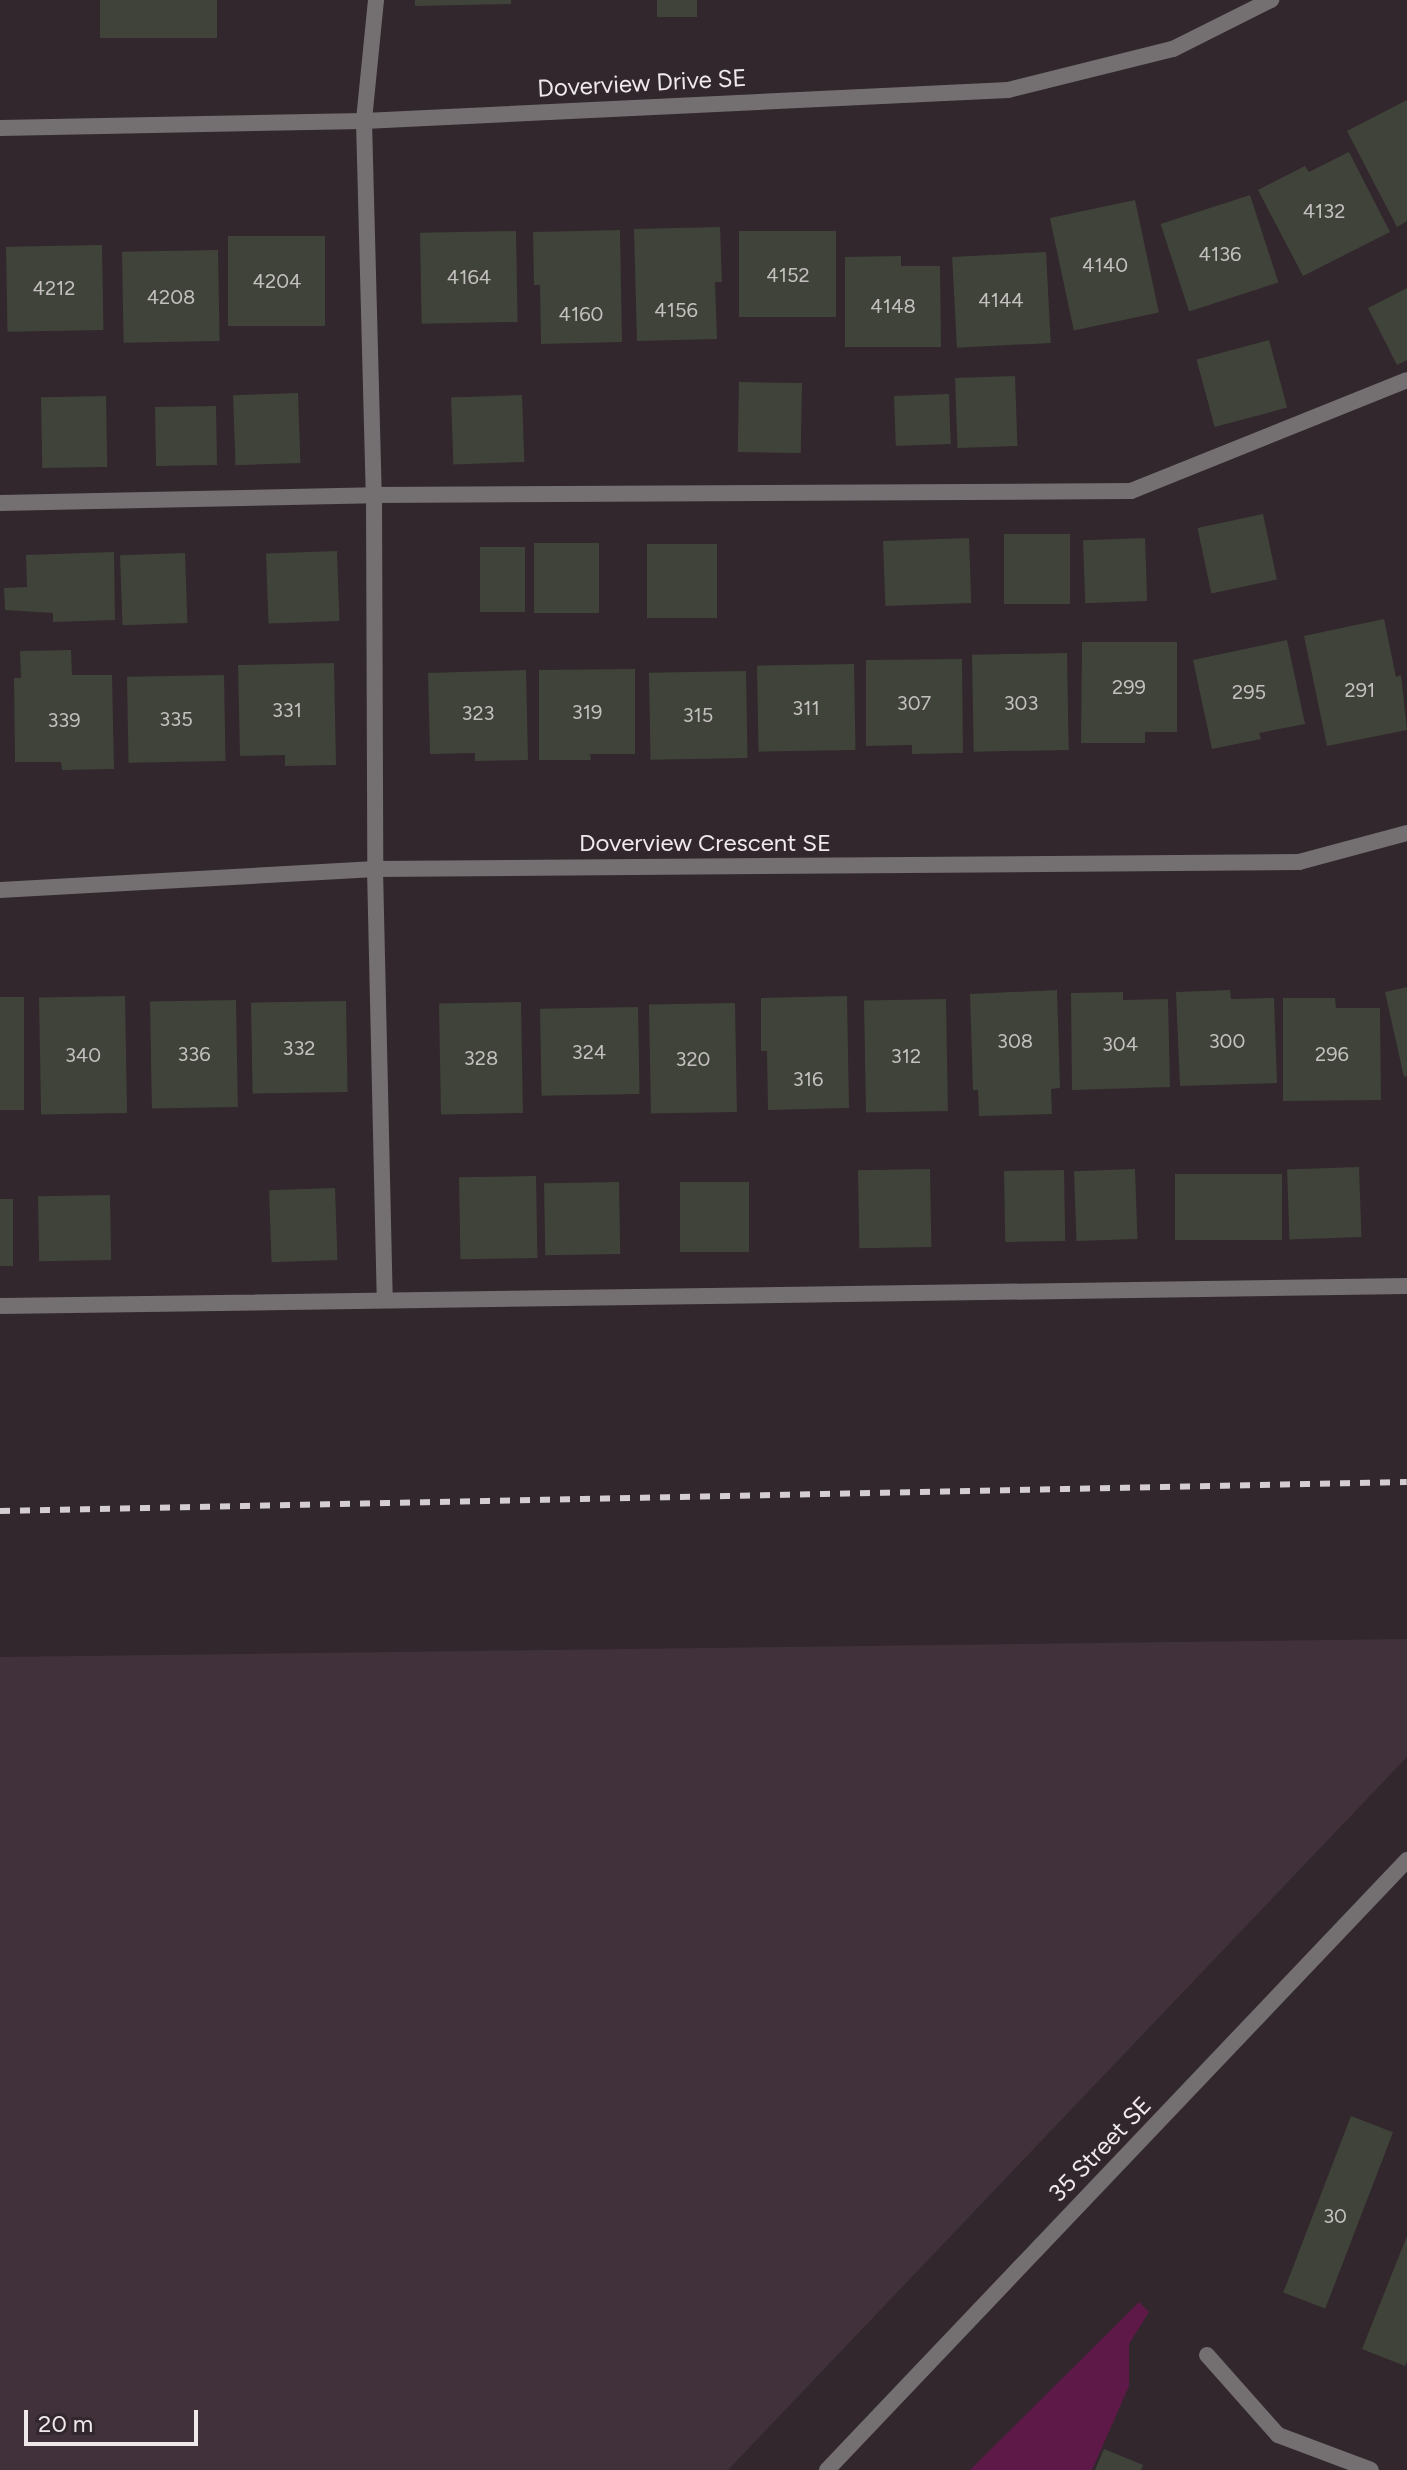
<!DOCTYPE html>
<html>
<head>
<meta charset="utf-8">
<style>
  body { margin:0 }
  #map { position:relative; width:1407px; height:2470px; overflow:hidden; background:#31272d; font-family:Figtree,sans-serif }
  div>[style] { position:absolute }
  .built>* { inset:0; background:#40313a }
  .green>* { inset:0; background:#5e1949 }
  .building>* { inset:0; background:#404339; transform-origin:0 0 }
  .service>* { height:16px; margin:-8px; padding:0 8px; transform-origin:8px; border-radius:8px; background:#746f71 }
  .minor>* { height:16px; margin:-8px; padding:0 8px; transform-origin:8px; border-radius:8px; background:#746f71 }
  .rail>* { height:6px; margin-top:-3px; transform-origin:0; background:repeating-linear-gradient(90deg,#d4cdd1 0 10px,transparent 0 20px) }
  span { translate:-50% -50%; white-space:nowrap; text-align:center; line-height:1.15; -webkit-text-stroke:7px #31272d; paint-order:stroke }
  .number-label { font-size:20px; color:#c3c0bf }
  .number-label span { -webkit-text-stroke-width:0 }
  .street-label { font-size:24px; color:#efe9ec }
  .scale { position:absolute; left:24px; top:2410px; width:174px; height:36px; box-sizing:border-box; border:4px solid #efe9ec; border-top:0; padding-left:10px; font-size:24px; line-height:28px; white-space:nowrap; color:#efe9ec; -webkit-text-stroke:6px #31272d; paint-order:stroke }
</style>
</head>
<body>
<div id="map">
  <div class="built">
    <div style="clip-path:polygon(1407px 1639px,1407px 1757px,728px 2470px,0 2470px,0 1657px)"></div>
  </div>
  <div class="green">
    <div style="clip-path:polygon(1139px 2302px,1149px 2312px,1129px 2344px,1129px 2386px,1092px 2470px,970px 2470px)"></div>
  </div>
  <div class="building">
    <div style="left:100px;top:0;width:117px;height:38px"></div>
    <div style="clip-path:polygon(415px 0,511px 0,511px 4px,415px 6px)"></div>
    <div style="left:657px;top:0;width:40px;height:17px"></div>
    <div style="clip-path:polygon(1407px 100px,1407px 221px,1397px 227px,1347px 131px)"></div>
    <div style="clip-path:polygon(1349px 152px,1390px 232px,1303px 276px,1258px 190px,1305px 166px,1309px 172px)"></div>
    <div style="left:1250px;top:195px;width:92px;height:94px;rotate:72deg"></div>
    <div style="left:1135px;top:200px;width:115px;height:87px;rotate:78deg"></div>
    <div style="clip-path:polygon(720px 227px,722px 282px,715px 282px,717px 339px,637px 341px,634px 229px)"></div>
    <div style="clip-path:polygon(620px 230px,622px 342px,541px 344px,540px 285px,534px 285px,533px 232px)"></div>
    <div style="left:516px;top:231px;width:91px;height:96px;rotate:89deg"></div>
    <div style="left:836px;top:231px;width:86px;height:97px;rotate:90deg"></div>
    <div style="left:228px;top:236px;width:97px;height:90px"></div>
    <div style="left:102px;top:245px;width:85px;height:96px;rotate:89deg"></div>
    <div style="left:218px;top:250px;width:91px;height:96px;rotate:89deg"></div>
    <div style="left:1046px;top:252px;width:91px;height:94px;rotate:87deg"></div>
    <div style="clip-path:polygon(901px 256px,901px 266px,940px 266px,941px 347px,845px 347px,845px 257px)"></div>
    <div style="clip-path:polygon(1407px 288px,1407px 360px,1397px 365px,1368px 308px)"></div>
    <div style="left:1269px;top:340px;width:70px;height:75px;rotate:75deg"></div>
    <div style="left:1015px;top:376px;width:70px;height:60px;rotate:88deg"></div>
    <div style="left:739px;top:382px;width:63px;height:70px;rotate:1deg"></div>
    <div style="left:298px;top:393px;width:70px;height:65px;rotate:88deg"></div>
    <div style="left:949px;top:394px;width:50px;height:55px;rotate:88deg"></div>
    <div style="left:522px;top:395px;width:67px;height:71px;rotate:88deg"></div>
    <div style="left:106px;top:396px;width:71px;height:65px;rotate:89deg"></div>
    <div style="left:216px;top:406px;width:59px;height:61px;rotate:89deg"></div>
    <div style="left:1263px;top:514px;width:67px;height:67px;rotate:78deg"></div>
    <div style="left:1004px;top:534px;width:66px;height:70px"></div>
    <div style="left:969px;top:538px;width:65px;height:86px;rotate:88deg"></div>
    <div style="left:1145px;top:538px;width:63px;height:62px;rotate:88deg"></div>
    <div style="left:599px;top:543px;width:70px;height:65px;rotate:90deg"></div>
    <div style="left:647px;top:544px;width:70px;height:74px"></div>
    <div style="left:480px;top:547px;width:45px;height:65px"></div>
    <div style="left:337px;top:551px;width:70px;height:71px;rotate:88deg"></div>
    <div style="clip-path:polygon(114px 552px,115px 620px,53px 622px,53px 613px,5px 610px,4px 588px,27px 587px,26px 555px)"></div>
    <div style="left:185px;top:553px;width:70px;height:65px;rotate:88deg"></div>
    <div style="clip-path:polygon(1384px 619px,1396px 677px,1401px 675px,1407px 730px,1327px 746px,1304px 636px)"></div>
    <div style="clip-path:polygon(1287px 640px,1305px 724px,1259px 733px,1261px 739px,1212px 749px,1193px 660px)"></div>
    <div style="clip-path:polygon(1082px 642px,1177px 642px,1177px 732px,1145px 732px,1145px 743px,1081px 743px)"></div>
    <div style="clip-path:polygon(71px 650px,72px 675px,112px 675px,114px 769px,62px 770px,61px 762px,15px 762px,14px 678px,21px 678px,20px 651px)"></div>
    <div style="left:1067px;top:653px;width:97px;height:95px;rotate:89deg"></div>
    <div style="clip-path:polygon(962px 659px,963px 753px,912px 754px,912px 745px,866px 746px,866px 660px)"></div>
    <div style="clip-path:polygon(334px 663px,336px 765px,285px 766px,285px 755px,240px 756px,238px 665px)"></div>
    <div style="left:854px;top:664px;width:86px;height:97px;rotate:89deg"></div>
    <div style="clip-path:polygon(635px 669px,635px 754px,590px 754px,591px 760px,539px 760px,539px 670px)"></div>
    <div style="clip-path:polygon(526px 670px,528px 760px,475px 761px,475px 753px,430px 754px,428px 673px)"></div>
    <div style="left:746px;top:671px;width:87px;height:97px;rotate:89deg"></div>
    <div style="left:224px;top:675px;width:86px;height:97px;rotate:89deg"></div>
    <div style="clip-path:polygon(1407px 987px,1407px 1076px,1404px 1077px,1385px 992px)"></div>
    <div style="clip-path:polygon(1057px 990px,1060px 1088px,1051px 1089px,1052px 1114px,979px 1116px,978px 1090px,973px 1090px,970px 994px)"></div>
    <div style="clip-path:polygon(1230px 990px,1231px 999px,1274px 998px,1277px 1083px,1180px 1086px,1176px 992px)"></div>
    <div style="clip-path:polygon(1123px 992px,1123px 1000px,1168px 999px,1170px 1087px,1072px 1090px,1071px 993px)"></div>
    <div style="left:125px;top:996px;width:117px;height:86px;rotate:89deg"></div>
    <div style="clip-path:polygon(847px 996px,849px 1108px,768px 1110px,767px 1051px,761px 1051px,761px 998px)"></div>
    <div style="left:0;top:997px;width:24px;height:113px"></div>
    <div style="clip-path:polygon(1283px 998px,1335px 998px,1336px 1008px,1380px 1008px,1381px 1100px,1283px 1101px)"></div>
    <div style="left:946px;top:999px;width:112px;height:82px;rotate:89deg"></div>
    <div style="left:236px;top:1000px;width:107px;height:86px;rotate:89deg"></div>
    <div style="left:346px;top:1001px;width:91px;height:95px;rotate:89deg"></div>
    <div style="left:521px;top:1002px;width:111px;height:82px;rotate:89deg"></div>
    <div style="left:735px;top:1003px;width:109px;height:86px;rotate:89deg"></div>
    <div style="left:638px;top:1007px;width:87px;height:98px;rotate:89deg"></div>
    <div style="left:1359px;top:1167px;width:70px;height:72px;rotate:88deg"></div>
    <div style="left:930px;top:1169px;width:78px;height:72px;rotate:89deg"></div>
    <div style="left:1135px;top:1169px;width:70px;height:61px;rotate:88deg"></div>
    <div style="left:1064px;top:1170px;width:71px;height:60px;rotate:89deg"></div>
    <div style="left:1282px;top:1174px;width:66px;height:107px;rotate:90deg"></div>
    <div style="left:536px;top:1176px;width:82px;height:77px;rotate:89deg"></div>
    <div style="left:619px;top:1182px;width:72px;height:75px;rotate:89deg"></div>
    <div style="left:680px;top:1182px;width:69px;height:70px"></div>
    <div style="left:335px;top:1188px;width:72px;height:66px;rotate:88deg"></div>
    <div style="left:110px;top:1195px;width:65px;height:72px;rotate:89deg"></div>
    <div style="left:0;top:1199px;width:13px;height:67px"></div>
    <div style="left:1351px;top:2116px;width:45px;height:189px;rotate:21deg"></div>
    <div style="clip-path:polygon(1407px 2236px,1407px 2362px,1405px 2366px,1362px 2349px)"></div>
    <div style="clip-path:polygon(1104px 2449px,1143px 2465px,1141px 2470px,1095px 2470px)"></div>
  </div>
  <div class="service">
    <div style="left:376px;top:0;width:122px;rotate:95.7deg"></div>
    <div style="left:364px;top:121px;width:374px;rotate:88.5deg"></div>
    <div style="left:374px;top:495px;width:374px;rotate:89.8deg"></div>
    <div style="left:375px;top:869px;width:431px;rotate:88.7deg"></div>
    <div style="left:0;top:503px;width:374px;rotate:-1.2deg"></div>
    <div style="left:374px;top:495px;width:757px;rotate:-0.3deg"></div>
    <div style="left:1131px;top:491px;width:297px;rotate:-21.9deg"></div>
    <div style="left:0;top:1306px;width:1407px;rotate:-0.81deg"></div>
  </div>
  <div class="minor">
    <div style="left:0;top:128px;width:364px;rotate:-1.1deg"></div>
    <div style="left:364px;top:121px;width:645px;rotate:-2.76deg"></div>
    <div style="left:1008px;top:90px;width:170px;rotate:-14deg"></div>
    <div style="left:1173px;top:49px;width:110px;rotate:-26.6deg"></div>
    <div style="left:0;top:890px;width:376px;rotate:-3.2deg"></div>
    <div style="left:375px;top:869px;width:924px;rotate:-0.43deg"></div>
    <div style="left:1299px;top:862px;width:112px;rotate:-15deg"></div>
    <div style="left:1207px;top:2355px;width:107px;rotate:48.4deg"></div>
    <div style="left:1278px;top:2435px;width:99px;rotate:20.6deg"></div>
    <div style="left:827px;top:2470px;width:842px;rotate:-46.44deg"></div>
  </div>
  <div class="rail">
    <div style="left:0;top:1511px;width:1407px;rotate:-1.18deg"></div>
  </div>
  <div class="number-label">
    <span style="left:1324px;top:211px">4132</span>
    <span style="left:1220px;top:254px">4136</span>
    <span style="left:1105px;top:265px">4140</span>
    <span style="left:788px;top:275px">4152</span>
    <span style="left:469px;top:277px">4164</span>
    <span style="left:277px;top:281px">4204</span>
    <span style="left:54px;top:288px">4212</span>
    <span style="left:171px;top:297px">4208</span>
    <span style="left:1001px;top:300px">4144</span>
    <span style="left:893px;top:306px">4148</span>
    <span style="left:676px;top:310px">4156</span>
    <span style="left:581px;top:314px">4160</span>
    <span style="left:1129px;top:687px">299</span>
    <span style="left:1360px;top:690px">291</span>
    <span style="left:1249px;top:692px">295</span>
    <span style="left:914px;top:703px">307</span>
    <span style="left:1021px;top:703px">303</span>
    <span style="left:806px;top:708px">311</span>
    <span style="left:287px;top:710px">331</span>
    <span style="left:587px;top:712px">319</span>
    <span style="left:478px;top:713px">323</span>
    <span style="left:698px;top:715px">315</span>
    <span style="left:176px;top:719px">335</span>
    <span style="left:64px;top:720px">339</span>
    <span style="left:1015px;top:1041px">308</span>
    <span style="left:1227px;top:1041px">300</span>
    <span style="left:1120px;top:1044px">304</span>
    <span style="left:299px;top:1048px">332</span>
    <span style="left:589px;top:1052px">324</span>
    <span style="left:194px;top:1054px">336</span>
    <span style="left:1332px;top:1054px">296</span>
    <span style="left:83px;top:1055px">340</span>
    <span style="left:906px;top:1056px">312</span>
    <span style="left:481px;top:1058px">328</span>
    <span style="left:693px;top:1059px">320</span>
    <span style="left:808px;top:1079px">316</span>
    <span style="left:1335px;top:2216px">30</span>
  </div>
  <div class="street-label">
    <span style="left:642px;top:83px;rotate:-3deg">Doverview Drive SE</span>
    <span style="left:705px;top:843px">Doverview Crescent SE</span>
    <span style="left:1100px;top:2149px;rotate:-46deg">35 Street SE</span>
  </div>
  <div class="scale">20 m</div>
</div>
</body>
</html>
